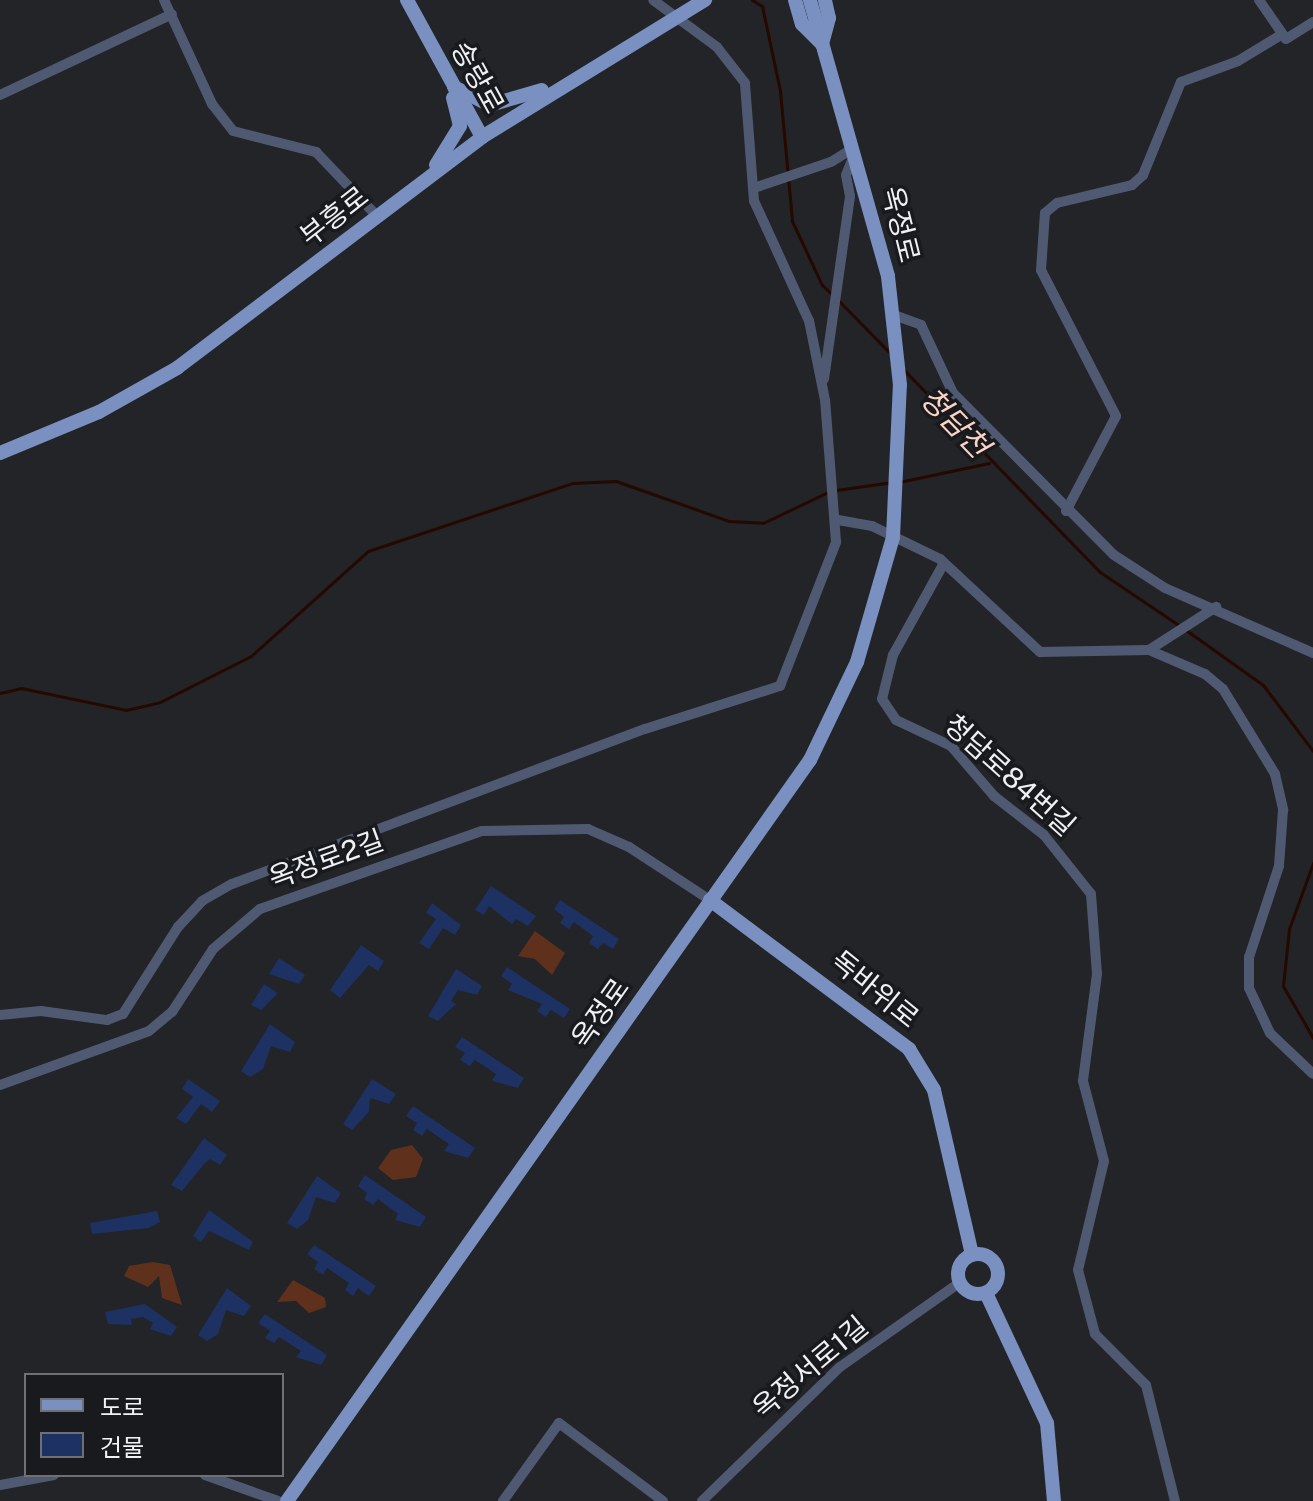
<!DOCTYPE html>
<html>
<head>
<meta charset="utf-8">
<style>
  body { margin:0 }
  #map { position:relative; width:1313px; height:1501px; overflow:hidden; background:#222428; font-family:"Public Sans","Noto Sans KR",sans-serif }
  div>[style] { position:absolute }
  .green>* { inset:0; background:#5f311d }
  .stream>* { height:3px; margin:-1.5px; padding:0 1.5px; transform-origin:1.5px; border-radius:1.5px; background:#250800 }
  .building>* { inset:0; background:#1d3162 }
  .minor>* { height:10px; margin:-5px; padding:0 5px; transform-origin:5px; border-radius:5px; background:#4f5a72 }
  .major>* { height:14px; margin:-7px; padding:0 7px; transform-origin:7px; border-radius:7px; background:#7990c0 }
  .major>.ring { margin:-7px; padding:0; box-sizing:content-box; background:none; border:14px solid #7990c0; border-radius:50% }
  span { translate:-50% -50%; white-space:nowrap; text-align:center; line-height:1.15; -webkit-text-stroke:7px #181a1e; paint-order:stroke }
  .street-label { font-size:28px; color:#f0f1f4 }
  .water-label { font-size:30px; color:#fbd4c5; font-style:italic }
  .legend { position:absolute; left:24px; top:1373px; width:260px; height:104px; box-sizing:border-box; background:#181a1e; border:2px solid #6e7074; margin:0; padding:10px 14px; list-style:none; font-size:24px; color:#f0f1f4 }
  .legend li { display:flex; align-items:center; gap:16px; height:40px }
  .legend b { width:40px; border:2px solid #6e7074 }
</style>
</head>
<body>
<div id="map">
  <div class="green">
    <div style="clip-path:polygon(535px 931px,565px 953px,552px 975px,535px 959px,518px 956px)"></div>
    <div style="clip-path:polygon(412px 1145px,423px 1159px,416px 1177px,393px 1180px,378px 1168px,391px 1150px)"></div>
    <div style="clip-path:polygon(153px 1262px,170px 1265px,182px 1305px,162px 1298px,159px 1276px,148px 1287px,124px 1276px,129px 1266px)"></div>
    <div style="clip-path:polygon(293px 1280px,325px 1298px,326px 1307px,309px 1313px,296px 1301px,277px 1302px)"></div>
  </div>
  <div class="stream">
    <div style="left:752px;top:0;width:12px;rotate:31deg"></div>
    <div style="left:762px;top:6px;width:87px;rotate:78deg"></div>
    <div style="left:780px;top:91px;width:131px;rotate:84.7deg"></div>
    <div style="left:792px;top:221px;width:71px;rotate:64.9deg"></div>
    <div style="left:822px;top:285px;width:16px;rotate:43deg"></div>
    <div style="left:839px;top:301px;width:73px;rotate:45.6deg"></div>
    <div style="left:905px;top:371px;width:280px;rotate:45.9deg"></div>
    <div style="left:1100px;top:572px;width:97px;rotate:34deg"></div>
    <div style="left:899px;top:482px;width:92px;rotate:-11.9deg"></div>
    <div style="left:836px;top:490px;width:57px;rotate:-8.1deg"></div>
    <div style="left:1186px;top:630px;width:95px;rotate:35.5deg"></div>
    <div style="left:1263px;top:685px;width:83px;rotate:52.9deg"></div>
    <div style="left:0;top:693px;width:22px;rotate:-13deg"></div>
    <div style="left:21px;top:688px;width:107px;rotate:11.8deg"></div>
    <div style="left:126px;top:710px;width:35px;rotate:-13deg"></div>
    <div style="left:160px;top:702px;width:102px;rotate:-26.8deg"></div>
    <div style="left:251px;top:656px;width:157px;rotate:-41.9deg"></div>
    <div style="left:368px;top:551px;width:216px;rotate:-18.4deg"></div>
    <div style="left:573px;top:483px;width:43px;rotate:-2.7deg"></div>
    <div style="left:616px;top:481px;width:120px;rotate:19.5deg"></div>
    <div style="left:729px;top:521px;width:34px;rotate:3deg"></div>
    <div style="left:763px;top:523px;width:72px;rotate:-25.5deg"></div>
    <div style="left:1313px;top:863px;width:70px;rotate:110deg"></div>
    <div style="left:1289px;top:929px;width:57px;rotate:96deg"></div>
    <div style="left:1283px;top:986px;width:60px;rotate:60deg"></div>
  </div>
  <div class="building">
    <div style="clip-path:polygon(491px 886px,536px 916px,528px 926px,516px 919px,512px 924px,489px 906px,484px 915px,475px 910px)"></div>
    <div style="clip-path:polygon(560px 900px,619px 939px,613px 949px,603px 943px,598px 949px,589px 943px,593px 936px,574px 922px,569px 929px,560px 923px,564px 917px,554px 909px)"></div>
    <div style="clip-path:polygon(432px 903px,461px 925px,455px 935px,443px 928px,429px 949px,419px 943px,436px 919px,426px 913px)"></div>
    <div style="clip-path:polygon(361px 945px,384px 961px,378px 971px,369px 965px,340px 998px,330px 990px)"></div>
    <div style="clip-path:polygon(279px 958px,305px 975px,299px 984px,269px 974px)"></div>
    <div style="clip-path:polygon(507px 967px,570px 1009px,564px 1018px,551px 1010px,546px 1017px,537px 1011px,542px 1004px,508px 990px,512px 984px,501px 976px)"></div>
    <div style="clip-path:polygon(456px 969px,482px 986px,477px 995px,458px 990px,451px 1001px,456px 1004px,438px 1021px,428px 1016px)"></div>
    <div style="clip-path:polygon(264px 984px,278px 993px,261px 1010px,251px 1005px)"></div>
    <div style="clip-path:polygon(270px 1024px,295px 1042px,290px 1052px,271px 1046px,263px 1069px,250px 1077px,241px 1071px)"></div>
    <div style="clip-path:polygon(462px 1037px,524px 1078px,518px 1088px,492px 1081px,496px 1074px,475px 1060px,470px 1066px,460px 1060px,465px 1053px,455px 1047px)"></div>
    <div style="clip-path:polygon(188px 1079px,220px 1101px,212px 1112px,201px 1104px,186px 1124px,176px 1118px,193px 1097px,182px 1089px)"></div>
    <div style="clip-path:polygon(372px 1079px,396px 1094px,389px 1104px,370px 1098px,369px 1112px,352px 1130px,343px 1124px)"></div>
    <div style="clip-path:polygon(413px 1106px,475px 1148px,468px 1158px,444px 1151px,449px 1144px,427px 1129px,422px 1136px,413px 1130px,417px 1123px,406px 1116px)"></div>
    <div style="clip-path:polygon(204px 1138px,227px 1155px,220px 1165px,210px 1159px,205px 1163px,182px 1191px,171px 1185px)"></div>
    <div style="clip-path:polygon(365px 1175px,426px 1217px,420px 1227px,395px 1220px,398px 1214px,378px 1199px,373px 1205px,364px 1199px,367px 1193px,358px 1186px)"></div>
    <div style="clip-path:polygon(317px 1176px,341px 1193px,335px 1203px,316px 1197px,308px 1220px,297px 1229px,287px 1223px)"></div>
    <div style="clip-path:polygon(209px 1210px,253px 1242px,249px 1250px,209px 1231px,201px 1242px,193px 1236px)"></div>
    <div style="clip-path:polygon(157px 1211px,160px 1222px,149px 1228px,92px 1234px,90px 1223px)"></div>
    <div style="clip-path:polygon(314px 1245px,376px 1286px,369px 1296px,358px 1288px,353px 1296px,345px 1290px,349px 1283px,327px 1268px,323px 1275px,314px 1269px,318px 1262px,307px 1254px)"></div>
    <div style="clip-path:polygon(227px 1288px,251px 1306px,244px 1316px,226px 1310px,218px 1334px,207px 1341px,198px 1335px)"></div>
    <div style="clip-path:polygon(145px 1304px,177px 1327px,171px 1336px,150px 1329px,153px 1323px,143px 1317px,131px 1319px,132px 1325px,108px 1324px,105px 1312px)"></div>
    <div style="clip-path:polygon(265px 1314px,327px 1355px,321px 1365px,296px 1357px,301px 1351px,279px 1337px,274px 1343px,265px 1338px,270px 1331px,258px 1323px)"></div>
  </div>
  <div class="minor">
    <div style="left:164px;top:0;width:115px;rotate:65.2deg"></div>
    <div style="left:212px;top:104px;width:34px;rotate:52deg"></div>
    <div style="left:233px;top:131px;width:86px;rotate:14.2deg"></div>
    <div style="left:316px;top:152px;width:88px;rotate:46.4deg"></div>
    <div style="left:1259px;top:0;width:47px;rotate:55.3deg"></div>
    <div style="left:1286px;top:39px;width:32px;rotate:-32deg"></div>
    <div style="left:0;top:95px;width:190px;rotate:-25.2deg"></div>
    <div style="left:754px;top:188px;width:81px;rotate:-18.7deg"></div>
    <div style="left:831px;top:162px;width:26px;rotate:-32deg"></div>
    <div style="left:894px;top:315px;width:29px;rotate:20deg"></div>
    <div style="left:921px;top:325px;width:75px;rotate:64.8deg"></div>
    <div style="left:953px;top:393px;width:228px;rotate:45.2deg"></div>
    <div style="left:1114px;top:555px;width:61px;rotate:32.9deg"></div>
    <div style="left:1165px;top:588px;width:162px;rotate:23.7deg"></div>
    <div style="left:824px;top:379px;width:185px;rotate:-81.9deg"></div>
    <div style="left:850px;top:196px;width:21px;rotate:-101deg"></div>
    <div style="left:846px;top:175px;width:22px;rotate:-68deg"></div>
    <div style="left:1066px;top:511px;width:107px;rotate:-62.2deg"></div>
    <div style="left:1116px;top:416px;width:164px;rotate:-117.2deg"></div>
    <div style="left:1041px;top:270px;width:57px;rotate:-86deg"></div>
    <div style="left:1045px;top:213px;width:16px;rotate:-40deg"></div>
    <div style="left:1057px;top:203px;width:77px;rotate:-13.5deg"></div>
    <div style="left:1132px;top:185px;width:15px;rotate:-42deg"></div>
    <div style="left:1143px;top:175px;width:100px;rotate:-67.8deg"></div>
    <div style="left:1181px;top:82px;width:61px;rotate:-20.2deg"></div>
    <div style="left:1238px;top:61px;width:50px;rotate:-31.2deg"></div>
    <div style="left:838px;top:520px;width:35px;rotate:10deg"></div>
    <div style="left:872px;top:526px;width:76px;rotate:25.9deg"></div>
    <div style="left:940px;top:559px;width:137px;rotate:42.9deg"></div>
    <div style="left:1040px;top:652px;width:109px;rotate:-1.1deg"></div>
    <div style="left:1149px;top:650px;width:80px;rotate:-32.7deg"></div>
    <div style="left:944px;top:563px;width:105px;rotate:119deg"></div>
    <div style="left:893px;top:655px;width:45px;rotate:104deg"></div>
    <div style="left:882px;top:699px;width:25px;rotate:56deg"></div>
    <div style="left:896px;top:720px;width:61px;rotate:25.3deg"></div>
    <div style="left:951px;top:746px;width:66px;rotate:49.3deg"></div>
    <div style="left:994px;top:796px;width:63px;rotate:38deg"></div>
    <div style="left:1044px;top:835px;width:75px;rotate:51.5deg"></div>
    <div style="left:1091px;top:894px;width:80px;rotate:85.7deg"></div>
    <div style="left:1097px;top:974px;width:108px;rotate:97.5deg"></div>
    <div style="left:1083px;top:1081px;width:83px;rotate:75.3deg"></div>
    <div style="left:1104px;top:1161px;width:112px;rotate:103.4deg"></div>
    <div style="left:1078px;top:1270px;width:66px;rotate:75.1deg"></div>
    <div style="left:1095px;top:1334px;width:72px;rotate:45deg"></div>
    <div style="left:1146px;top:1385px;width:120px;rotate:76deg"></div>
    <div style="left:1149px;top:650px;width:61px;rotate:23.2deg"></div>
    <div style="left:1205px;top:674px;width:23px;rotate:40deg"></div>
    <div style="left:1223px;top:689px;width:100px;rotate:58.5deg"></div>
    <div style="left:1275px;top:774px;width:37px;rotate:77deg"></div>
    <div style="left:1283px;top:810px;width:56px;rotate:94.1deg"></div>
    <div style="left:1279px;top:866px;width:96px;rotate:108.2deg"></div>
    <div style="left:1249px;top:957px;width:31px;rotate:90deg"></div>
    <div style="left:1249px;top:988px;width:50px;rotate:65deg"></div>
    <div style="left:1270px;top:1033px;width:59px;rotate:43.6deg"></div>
    <div style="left:0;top:1015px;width:41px;rotate:-5.6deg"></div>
    <div style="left:41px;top:1011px;width:67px;rotate:7.8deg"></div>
    <div style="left:107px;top:1020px;width:17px;rotate:-21deg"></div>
    <div style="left:123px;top:1014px;width:103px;rotate:-57.7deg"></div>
    <div style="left:178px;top:927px;width:35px;rotate:-47deg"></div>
    <div style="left:202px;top:901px;width:34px;rotate:-30deg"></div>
    <div style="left:232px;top:884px;width:441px;rotate:-20.6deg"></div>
    <div style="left:645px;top:729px;width:142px;rotate:-17.7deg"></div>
    <div style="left:780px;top:686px;width:155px;rotate:-68.7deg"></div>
    <div style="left:836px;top:542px;width:142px;rotate:-94.4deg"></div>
    <div style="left:825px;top:400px;width:81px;rotate:-101.4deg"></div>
    <div style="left:809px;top:321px;width:132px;rotate:-114.6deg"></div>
    <div style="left:754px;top:201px;width:118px;rotate:-94.4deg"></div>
    <div style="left:745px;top:83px;width:46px;rotate:-127.9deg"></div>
    <div style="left:717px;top:47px;width:79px;rotate:-143.7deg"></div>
    <div style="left:0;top:1085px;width:158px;rotate:-19.9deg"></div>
    <div style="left:149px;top:1031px;width:30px;rotate:-40deg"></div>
    <div style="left:172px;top:1012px;width:75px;rotate:-56.9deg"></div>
    <div style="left:213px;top:949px;width:62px;rotate:-40.4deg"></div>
    <div style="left:260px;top:909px;width:235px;rotate:-19.4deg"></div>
    <div style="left:482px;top:831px;width:106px;rotate:-1.1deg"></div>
    <div style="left:588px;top:829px;width:45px;rotate:23.7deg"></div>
    <div style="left:629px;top:847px;width:97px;rotate:33.2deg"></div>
    <div style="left:205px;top:1475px;width:77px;rotate:19.6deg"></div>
    <div style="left:0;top:1485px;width:55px;rotate:-10.5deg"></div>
    <div style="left:503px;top:1501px;width:96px;rotate:-54.3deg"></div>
    <div style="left:559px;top:1423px;width:130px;rotate:36.9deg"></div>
    <div style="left:702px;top:1501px;width:192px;rotate:-44.2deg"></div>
    <div style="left:840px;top:1367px;width:146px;rotate:-35.2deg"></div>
  </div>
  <div class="major">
    <div style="left:407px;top:0;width:156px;rotate:61.3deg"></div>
    <div style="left:795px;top:0;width:25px;rotate:74deg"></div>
    <div style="left:802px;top:24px;width:28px;rotate:45deg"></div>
    <div style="left:822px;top:44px;width:27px;rotate:-75deg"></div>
    <div style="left:829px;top:18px;width:18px;rotate:-103deg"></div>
    <div style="left:454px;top:87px;width:40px;rotate:26.6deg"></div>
    <div style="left:490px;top:105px;width:54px;rotate:-16.1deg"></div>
    <div style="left:436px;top:165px;width:46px;rotate:-58.4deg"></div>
    <div style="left:460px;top:126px;width:29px;rotate:-104deg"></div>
    <div style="left:0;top:453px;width:107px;rotate:-22.5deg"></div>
    <div style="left:99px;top:412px;width:90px;rotate:-29.4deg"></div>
    <div style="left:177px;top:368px;width:383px;rotate:-37.1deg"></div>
    <div style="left:482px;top:137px;width:262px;rotate:-31.6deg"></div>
    <div style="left:710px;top:900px;width:249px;rotate:36.8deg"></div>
    <div style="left:909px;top:1049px;width:48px;rotate:58.6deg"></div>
    <div style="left:934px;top:1090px;width:169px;rotate:77deg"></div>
    <div class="ring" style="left:958px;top:1254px;width:26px;height:26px"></div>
    <div style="left:986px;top:1293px;width:144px;rotate:64.9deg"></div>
    <div style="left:1047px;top:1423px;width:78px;rotate:84.9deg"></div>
    <div style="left:287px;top:1501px;width:907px;rotate:-54.79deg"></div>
    <div style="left:810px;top:760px;width:109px;rotate:-64.4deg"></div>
    <div style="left:857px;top:662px;width:130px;rotate:-73.9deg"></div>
    <div style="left:893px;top:537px;width:152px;rotate:-87.4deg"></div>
    <div style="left:900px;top:385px;width:110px;rotate:-96.3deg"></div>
    <div style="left:888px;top:276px;width:287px;rotate:-105.8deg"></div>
  </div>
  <div class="street-label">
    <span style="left:478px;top:77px;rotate:61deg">송랑로</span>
    <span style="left:334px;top:216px;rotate:-38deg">부흥로</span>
    <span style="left:901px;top:224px;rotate:76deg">옥정로</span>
    <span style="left:1010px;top:775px;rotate:42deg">청담로84번길</span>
    <span style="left:326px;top:859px;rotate:-20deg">옥정로2길</span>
    <span style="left:875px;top:989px;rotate:39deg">독바위로</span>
    <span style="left:600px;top:1013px;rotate:-55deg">옥정로</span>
    <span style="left:810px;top:1367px;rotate:-40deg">옥정서로1길</span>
  </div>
  <div class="water-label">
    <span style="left:955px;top:422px;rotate:46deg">청담천</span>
  </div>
  <ul class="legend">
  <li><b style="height:10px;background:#7990c0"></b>도로</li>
  <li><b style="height:22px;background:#1d3162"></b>건물</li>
  </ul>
</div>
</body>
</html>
